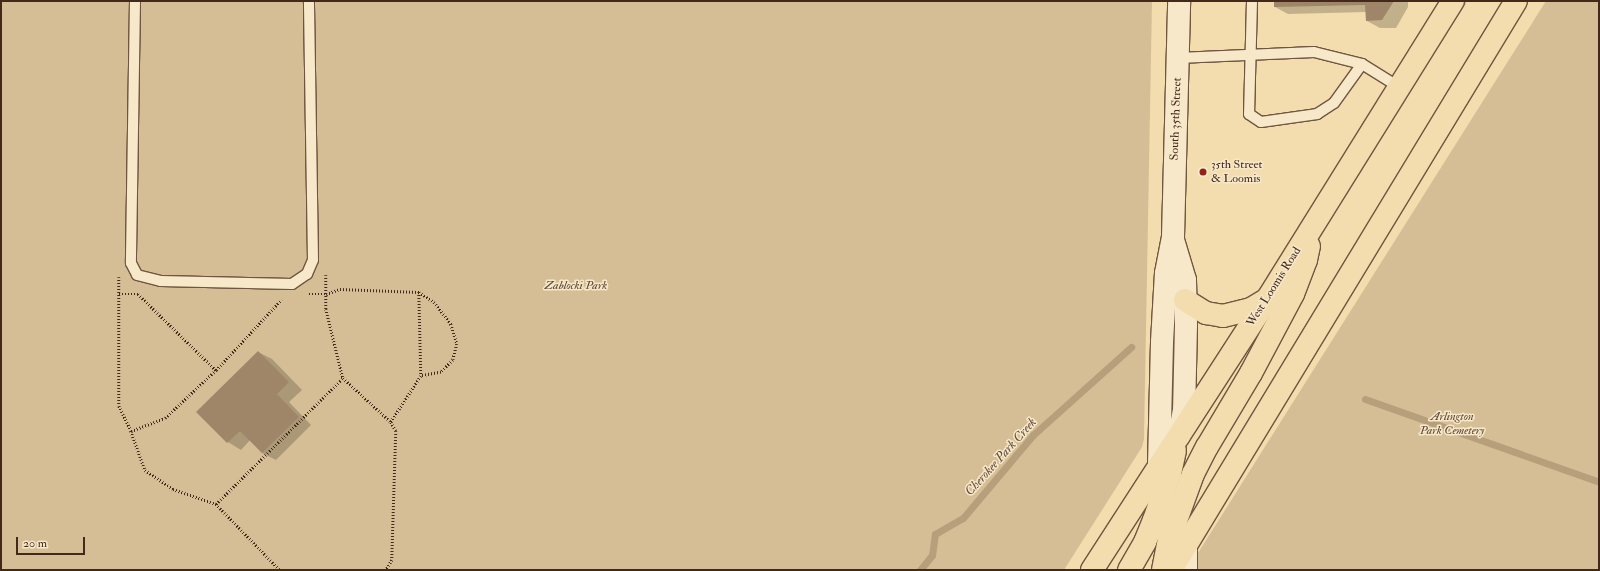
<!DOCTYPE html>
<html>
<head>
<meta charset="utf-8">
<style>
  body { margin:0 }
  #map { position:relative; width:1600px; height:571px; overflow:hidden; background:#f3dcae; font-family:"IM FELL Double Pica",serif }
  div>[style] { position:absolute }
  .green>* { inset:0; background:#d5be95 }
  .shadow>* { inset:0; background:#0003 }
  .stream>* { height:7px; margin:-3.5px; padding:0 3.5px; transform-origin:3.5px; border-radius:3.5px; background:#b79f7c }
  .building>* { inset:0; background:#9f8668 }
  .path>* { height:2.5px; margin-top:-1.25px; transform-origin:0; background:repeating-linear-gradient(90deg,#43291c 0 1px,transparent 0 3px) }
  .roads { filter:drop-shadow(1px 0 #6f5640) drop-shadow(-1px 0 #6f5640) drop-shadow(0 1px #6f5640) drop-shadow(0 -1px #6f5640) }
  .service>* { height:10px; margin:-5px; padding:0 5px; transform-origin:5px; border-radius:5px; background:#f7e8ca }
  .tertiary>* { height:22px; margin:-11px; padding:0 11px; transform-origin:11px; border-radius:11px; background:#f7e8ca }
  .secondary>* { height:22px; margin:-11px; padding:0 11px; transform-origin:11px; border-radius:11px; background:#f7e8ca }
  .primary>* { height:22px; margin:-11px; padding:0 11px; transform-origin:11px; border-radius:11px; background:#f3dcae }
  .dots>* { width:11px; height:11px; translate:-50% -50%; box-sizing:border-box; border:2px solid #f7e8ca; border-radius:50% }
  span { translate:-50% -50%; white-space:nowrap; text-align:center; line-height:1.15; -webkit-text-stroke:3px #f7e8ca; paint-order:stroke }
  .street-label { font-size:12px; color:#43291c }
  .poi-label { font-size:12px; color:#43291c }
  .left { translate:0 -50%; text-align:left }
  .park-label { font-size:12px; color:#604734; font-style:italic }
  .water-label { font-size:13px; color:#664c39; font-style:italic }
  .frame { position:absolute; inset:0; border:2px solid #43291c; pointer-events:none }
  .scale { position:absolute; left:16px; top:537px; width:69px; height:18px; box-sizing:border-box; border:2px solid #43291c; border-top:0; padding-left:5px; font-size:12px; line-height:14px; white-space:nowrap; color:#43291c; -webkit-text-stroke:3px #f7e8ca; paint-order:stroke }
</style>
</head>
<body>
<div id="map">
  <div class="green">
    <div style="clip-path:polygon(1px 1px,1152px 1px,1144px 439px,1142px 447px,1064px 570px,1px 570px)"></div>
    <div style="clip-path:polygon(1546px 1px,1599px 1px,1599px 570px,1195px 570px,1198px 553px)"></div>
  </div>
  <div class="shadow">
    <div style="clip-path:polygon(1275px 1px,1408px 1px,1408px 7px,1396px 28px,1380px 28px,1367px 21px,1366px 12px,1288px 14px,1275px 7px)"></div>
    <div style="clip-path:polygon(258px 352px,272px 359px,302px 390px,289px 402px,311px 425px,276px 460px,262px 453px,250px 440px,241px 450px,228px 442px)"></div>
  </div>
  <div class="stream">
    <div style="left:1365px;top:399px;width:248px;rotate:19.5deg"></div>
    <div style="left:920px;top:570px;width:19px;rotate:-51deg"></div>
    <div style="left:932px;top:555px;width:21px;rotate:-82deg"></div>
    <div style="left:935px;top:534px;width:32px;rotate:-30deg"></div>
    <div style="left:963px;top:518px;width:109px;rotate:-49.9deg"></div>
    <div style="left:1033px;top:435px;width:132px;rotate:-41.9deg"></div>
  </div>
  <div class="building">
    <div style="clip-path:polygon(1274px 1px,1394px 1px,1382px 20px,1366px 21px,1365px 5px,1274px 7px)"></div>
    <div style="clip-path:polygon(258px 351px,289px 382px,277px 394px,299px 417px,262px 453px,240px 431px,227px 443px,196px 412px)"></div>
  </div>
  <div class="path">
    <div style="left:326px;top:275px;width:34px;rotate:90deg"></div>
    <div style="left:326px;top:309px;width:71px;rotate:76.2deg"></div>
    <div style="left:343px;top:378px;width:65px;rotate:42.5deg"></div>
    <div style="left:391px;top:422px;width:10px;rotate:61deg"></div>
    <div style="left:396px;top:431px;width:129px;rotate:91.8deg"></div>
    <div style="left:392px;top:560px;width:12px;rotate:121deg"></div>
    <div style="left:119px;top:277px;width:129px;rotate:90deg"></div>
    <div style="left:119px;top:406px;width:28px;rotate:64deg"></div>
    <div style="left:131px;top:431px;width:41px;rotate:70.3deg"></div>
    <div style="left:145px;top:470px;width:34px;rotate:34deg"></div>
    <div style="left:173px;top:489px;width:46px;rotate:19.2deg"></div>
    <div style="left:216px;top:504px;width:92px;rotate:45.9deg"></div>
    <div style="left:419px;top:292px;width:84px;rotate:88.6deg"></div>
    <div style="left:119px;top:294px;width:19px"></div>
    <div style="left:138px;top:294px;width:109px;rotate:44.3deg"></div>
    <div style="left:216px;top:370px;width:96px;rotate:-47.1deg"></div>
    <div style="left:309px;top:294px;width:17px"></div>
    <div style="left:326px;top:294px;width:15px;rotate:-20deg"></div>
    <div style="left:340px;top:289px;width:79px;rotate:2.2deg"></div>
    <div style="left:419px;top:292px;width:18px;rotate:34deg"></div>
    <div style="left:434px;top:302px;width:28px;rotate:52deg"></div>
    <div style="left:451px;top:324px;width:21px;rotate:73deg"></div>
    <div style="left:457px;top:344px;width:16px;rotate:104deg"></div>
    <div style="left:453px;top:360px;width:17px;rotate:135deg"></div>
    <div style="left:441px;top:372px;width:20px;rotate:169deg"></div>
    <div style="left:421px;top:376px;width:55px;rotate:123.1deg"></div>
    <div style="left:131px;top:431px;width:36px;rotate:-21deg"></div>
    <div style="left:165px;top:418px;width:70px;rotate:-43.3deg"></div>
    <div style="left:216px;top:504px;width:179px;rotate:-44.8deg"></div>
  </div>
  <div class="roads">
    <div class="service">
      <div style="left:135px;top:1px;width:262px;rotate:90.9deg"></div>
      <div style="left:131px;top:263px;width:13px;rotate:63deg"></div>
      <div style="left:137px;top:275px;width:25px;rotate:14deg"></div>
      <div style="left:161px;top:281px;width:131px;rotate:1.3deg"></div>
      <div style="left:292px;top:284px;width:18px;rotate:-34deg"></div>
      <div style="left:307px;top:274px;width:15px;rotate:-67deg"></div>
      <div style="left:313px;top:260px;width:259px;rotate:-90.9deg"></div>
      <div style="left:1252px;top:1px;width:113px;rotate:91.5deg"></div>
      <div style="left:1249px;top:114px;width:14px;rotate:34deg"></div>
      <div style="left:1261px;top:122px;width:57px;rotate:-8.1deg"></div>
      <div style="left:1317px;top:114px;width:20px;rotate:-33deg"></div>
      <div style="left:1334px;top:103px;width:48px;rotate:-54.3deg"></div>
      <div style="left:1178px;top:58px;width:136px;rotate:-2.5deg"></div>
      <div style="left:1314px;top:52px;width:49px;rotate:14deg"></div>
      <div style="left:1362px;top:64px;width:44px;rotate:31.9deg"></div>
    </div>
    <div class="tertiary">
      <div style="left:1186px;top:546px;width:24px;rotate:90deg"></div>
    </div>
    <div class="secondary">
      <div style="left:1173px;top:240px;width:42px;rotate:73.3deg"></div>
      <div style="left:1185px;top:280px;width:45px;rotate:88.7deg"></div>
      <div style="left:1186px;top:325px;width:85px;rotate:91.3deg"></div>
      <div style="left:1184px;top:410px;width:26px;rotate:101deg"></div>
      <div style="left:1159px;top:465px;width:123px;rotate:-88.6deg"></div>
      <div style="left:1162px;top:342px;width:69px;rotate:-86.7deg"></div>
      <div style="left:1166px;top:273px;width:37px;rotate:-79deg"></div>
      <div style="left:1173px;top:237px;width:236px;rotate:-88.5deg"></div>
    </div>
    <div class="primary">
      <div style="left:1185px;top:300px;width:25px;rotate:32deg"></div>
      <div style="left:1206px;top:313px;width:17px;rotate:10deg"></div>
      <div style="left:1223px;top:316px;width:29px;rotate:-14deg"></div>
      <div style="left:1251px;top:309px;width:17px;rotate:-31deg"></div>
      <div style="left:1092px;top:570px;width:324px;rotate:-57.1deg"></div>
      <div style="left:1268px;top:298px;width:350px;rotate:-58.1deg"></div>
      <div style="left:1129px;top:570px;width:32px;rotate:-60deg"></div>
      <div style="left:1145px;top:542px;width:24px;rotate:-68deg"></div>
      <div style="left:1154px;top:520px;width:49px;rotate:-70.8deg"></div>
      <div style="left:1170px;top:474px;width:24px;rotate:-78deg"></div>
      <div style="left:1163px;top:570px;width:31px;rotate:-79deg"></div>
      <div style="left:1169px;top:540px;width:70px;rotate:-70deg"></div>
      <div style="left:1193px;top:474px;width:30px;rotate:-63deg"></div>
      <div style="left:1207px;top:447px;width:86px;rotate:-59.3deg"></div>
      <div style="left:1251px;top:373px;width:89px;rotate:-62deg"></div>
      <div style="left:1293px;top:294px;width:36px;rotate:-69deg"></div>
      <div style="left:1306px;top:260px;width:14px;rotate:-78deg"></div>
      <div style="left:1171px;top:570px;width:665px;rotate:-58.77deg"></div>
    </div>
  </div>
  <div class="dots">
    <div style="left:1203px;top:172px;background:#8f2418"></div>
  </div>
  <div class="street-label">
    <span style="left:1176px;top:119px;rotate:-88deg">South 35th Street</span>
    <span style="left:1274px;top:287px;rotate:-58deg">West Loomis Road</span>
  </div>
  <div class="poi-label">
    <span class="left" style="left:1211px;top:172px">35th Street<br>&amp; Loomis</span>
  </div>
  <div class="park-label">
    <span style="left:576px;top:286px">Zablocki Park</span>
    <span style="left:1452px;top:424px">Arlington<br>Park Cemetery</span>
  </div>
  <div class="water-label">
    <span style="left:1001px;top:457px;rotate:-48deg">Cherokee Park Creek</span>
  </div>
  <div class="frame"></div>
  <div class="scale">20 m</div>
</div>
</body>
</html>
